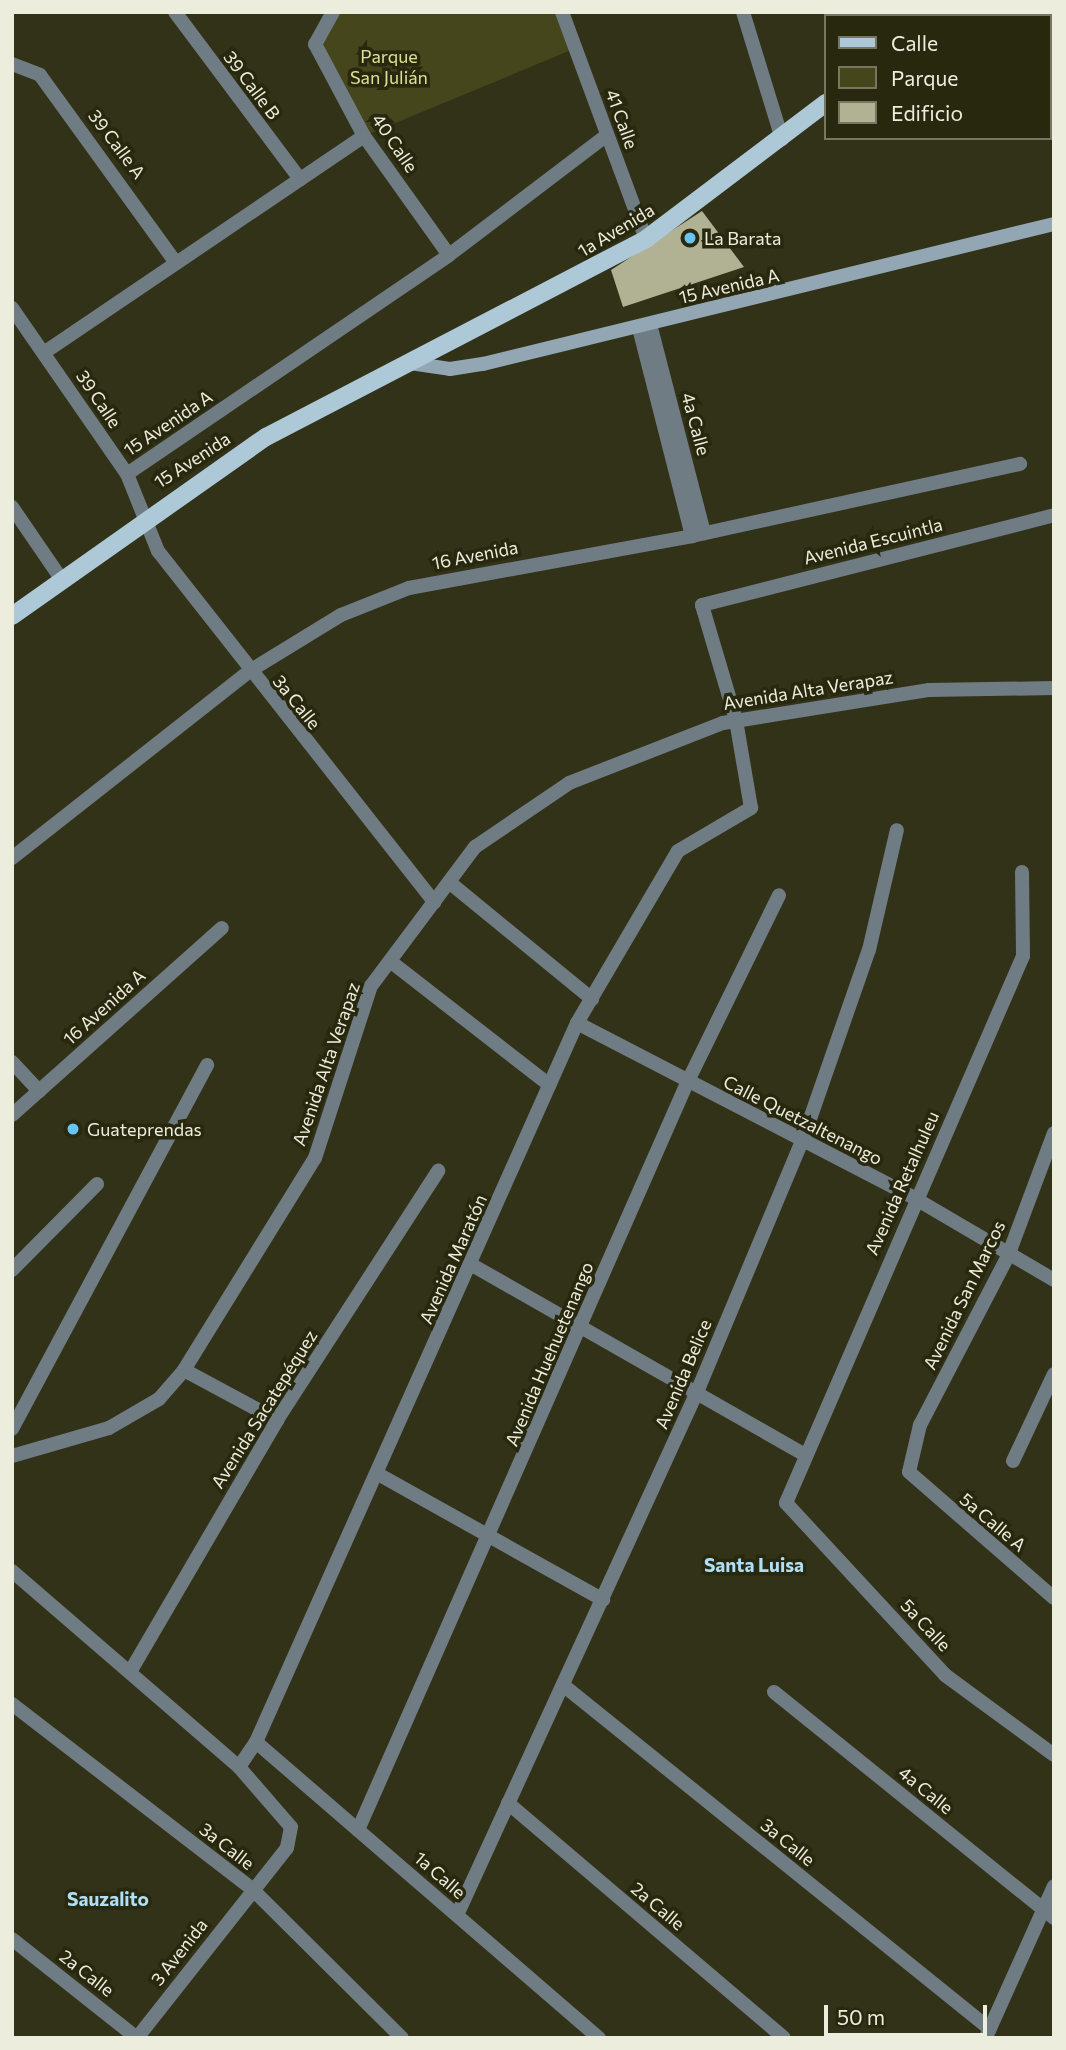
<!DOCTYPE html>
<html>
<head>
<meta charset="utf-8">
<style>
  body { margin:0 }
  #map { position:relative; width:1066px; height:2050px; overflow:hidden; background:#323218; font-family:Commissioner,sans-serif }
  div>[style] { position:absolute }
  .green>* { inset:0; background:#46461d }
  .building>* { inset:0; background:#b1b293 }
  .street>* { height:14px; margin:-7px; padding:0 7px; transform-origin:7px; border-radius:7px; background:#6f7c84 }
  .secondary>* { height:14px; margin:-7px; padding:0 7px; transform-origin:7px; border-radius:7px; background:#92a7b3 }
  .primary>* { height:18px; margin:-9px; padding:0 9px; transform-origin:9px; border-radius:9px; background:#adc8d7 }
  .dots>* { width:19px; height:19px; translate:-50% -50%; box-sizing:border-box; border:4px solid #28280e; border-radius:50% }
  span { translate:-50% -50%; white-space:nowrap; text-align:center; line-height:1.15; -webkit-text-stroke:7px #28280e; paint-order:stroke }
  .park-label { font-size:18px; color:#e0e092 }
  .street-label { font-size:18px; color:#ededde }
  .poi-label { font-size:18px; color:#ededde }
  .left { translate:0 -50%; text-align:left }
  .neighbourhood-label { font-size:19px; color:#afdef7; font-weight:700 }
  .frame { position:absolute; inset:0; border:14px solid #ededde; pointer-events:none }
  .legend { position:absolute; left:824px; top:14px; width:228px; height:126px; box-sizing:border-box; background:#28280e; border:2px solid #777761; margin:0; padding:9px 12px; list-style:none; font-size:21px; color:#ededde }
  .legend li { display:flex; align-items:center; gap:14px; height:35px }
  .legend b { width:35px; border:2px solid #777761 }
  .scale { position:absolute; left:824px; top:2005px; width:163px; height:32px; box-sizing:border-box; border:4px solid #ededde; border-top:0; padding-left:9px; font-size:21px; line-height:24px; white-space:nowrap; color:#ededde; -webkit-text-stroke:5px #28280e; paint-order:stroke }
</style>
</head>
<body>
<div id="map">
  <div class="green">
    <div style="clip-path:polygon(329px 12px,562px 12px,576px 48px,364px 136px,315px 44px)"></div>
  </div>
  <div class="building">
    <div style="clip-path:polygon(702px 211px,744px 267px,623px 307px,611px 270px)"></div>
  </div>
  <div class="street">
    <div style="left:175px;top:12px;width:209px;rotate:53.2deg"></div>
    <div style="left:333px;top:12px;width:37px;rotate:119deg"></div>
    <div style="left:315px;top:44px;width:104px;rotate:62deg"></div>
    <div style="left:364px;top:136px;width:146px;rotate:54.5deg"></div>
    <div style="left:562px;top:12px;width:242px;rotate:69.7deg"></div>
    <div style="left:743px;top:12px;width:133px;rotate:72.9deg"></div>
    <div style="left:979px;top:12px;width:8px;rotate:30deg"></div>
    <div style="left:1016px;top:12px;width:7px;rotate:34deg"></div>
    <div style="left:1050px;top:30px;width:4px;rotate:27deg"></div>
    <div style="left:1050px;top:50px;width:4px;rotate:27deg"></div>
    <div style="left:12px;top:64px;width:30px;rotate:21deg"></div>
    <div style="left:40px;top:75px;width:232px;rotate:54.1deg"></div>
    <div style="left:12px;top:308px;width:202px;rotate:55.3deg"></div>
    <div style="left:127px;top:474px;width:83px;rotate:68.1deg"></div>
    <div style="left:158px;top:551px;width:447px;rotate:51.8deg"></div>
    <div style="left:650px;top:324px;width:216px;rotate:75.5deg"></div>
    <div style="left:639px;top:328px;width:215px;rotate:75.7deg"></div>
    <div style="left:45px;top:352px;width:385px;rotate:-34.1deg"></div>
    <div style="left:127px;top:474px;width:389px;rotate:-34.2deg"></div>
    <div style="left:449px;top:255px;width:198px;rotate:-37.2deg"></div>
    <div style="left:12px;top:507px;width:88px;rotate:55.6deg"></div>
    <div style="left:12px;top:858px;width:300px;rotate:-38.2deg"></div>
    <div style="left:248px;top:672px;width:109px;rotate:-31.5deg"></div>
    <div style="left:341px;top:615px;width:73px;rotate:-21.7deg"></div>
    <div style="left:409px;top:588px;width:288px;rotate:-10.4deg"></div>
    <div style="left:692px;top:536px;width:336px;rotate:-12.4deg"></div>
    <div style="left:1022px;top:872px;width:84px;rotate:89.3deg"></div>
    <div style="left:1023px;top:956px;width:596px;rotate:113.43deg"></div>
    <div style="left:786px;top:1503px;width:234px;rotate:47.2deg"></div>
    <div style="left:945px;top:1675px;width:135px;rotate:36.3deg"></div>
    <div style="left:449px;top:882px;width:185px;rotate:39.3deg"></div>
    <div style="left:390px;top:961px;width:202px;rotate:37.9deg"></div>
    <div style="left:577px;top:1023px;width:382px;rotate:27.4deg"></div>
    <div style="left:916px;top:1199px;width:160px;rotate:30.4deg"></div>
    <div style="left:12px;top:1062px;width:40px;rotate:47deg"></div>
    <div style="left:12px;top:1115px;width:281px;rotate:-41.7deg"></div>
    <div style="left:1054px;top:1133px;width:131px;rotate:110.5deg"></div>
    <div style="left:1008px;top:1256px;width:191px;rotate:117.5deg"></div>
    <div style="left:920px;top:1425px;width:48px;rotate:103.2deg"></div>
    <div style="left:909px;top:1472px;width:192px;rotate:41deg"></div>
    <div style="left:472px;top:1265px;width:382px;rotate:29.7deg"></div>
    <div style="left:12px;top:1270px;width:121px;rotate:-45.3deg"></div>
    <div style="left:184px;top:1370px;width:106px;rotate:28.3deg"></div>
    <div style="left:12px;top:1429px;width:413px;rotate:-61.8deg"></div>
    <div style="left:12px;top:1456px;width:101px;rotate:-16.1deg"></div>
    <div style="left:109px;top:1428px;width:58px;rotate:-30.1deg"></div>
    <div style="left:159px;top:1399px;width:38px;rotate:-49deg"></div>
    <div style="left:184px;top:1370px;width:249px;rotate:-58.3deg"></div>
    <div style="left:315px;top:1158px;width:181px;rotate:-72deg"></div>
    <div style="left:371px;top:986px;width:174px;rotate:-53.2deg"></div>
    <div style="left:475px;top:847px;width:114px;rotate:-34.2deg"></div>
    <div style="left:569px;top:783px;width:165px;rotate:-21.3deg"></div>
    <div style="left:723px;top:723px;width:209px;rotate:-9.1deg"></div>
    <div style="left:929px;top:690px;width:125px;rotate:-0.9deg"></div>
    <div style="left:1013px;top:1461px;width:96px;rotate:-64.8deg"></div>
    <div style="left:378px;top:1474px;width:258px;rotate:29.2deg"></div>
    <div style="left:12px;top:1571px;width:300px;rotate:40.8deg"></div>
    <div style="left:239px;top:1767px;width:79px;rotate:49.1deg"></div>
    <div style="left:291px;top:1827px;width:21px;rotate:101deg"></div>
    <div style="left:287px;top:1848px;width:242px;rotate:128.3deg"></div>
    <div style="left:130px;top:1672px;width:292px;rotate:-59.7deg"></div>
    <div style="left:277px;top:1420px;width:297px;rotate:-57.1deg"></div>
    <div style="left:563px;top:1685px;width:548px;rotate:38.86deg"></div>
    <div style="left:774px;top:1692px;width:360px;rotate:38.9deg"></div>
    <div style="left:12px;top:1704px;width:303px;rotate:37.6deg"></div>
    <div style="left:252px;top:1889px;width:211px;rotate:44.8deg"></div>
    <div style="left:256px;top:1742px;width:453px;rotate:40.8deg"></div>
    <div style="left:239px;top:1767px;width:30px;rotate:-56deg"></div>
    <div style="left:256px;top:1742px;width:787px;rotate:-65.94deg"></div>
    <div style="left:577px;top:1023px;width:199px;rotate:-59.6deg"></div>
    <div style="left:678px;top:851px;width:85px;rotate:-30.5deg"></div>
    <div style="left:751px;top:808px;width:89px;rotate:-99.7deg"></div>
    <div style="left:736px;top:720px;width:120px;rotate:-106.5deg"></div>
    <div style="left:702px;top:605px;width:363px;rotate:-14.3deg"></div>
    <div style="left:508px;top:1803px;width:362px;rotate:40.4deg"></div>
    <div style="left:358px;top:1830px;width:816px;rotate:-66.23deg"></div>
    <div style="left:687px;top:1083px;width:209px;rotate:-63.9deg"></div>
    <div style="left:457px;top:1915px;width:575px;rotate:-65.35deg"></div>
    <div style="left:697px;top:1392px;width:274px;rotate:-67.3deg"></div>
    <div style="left:803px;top:1139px;width:200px;rotate:-70.8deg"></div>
    <div style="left:869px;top:950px;width:123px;rotate:-76.9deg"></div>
    <div style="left:12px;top:1939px;width:159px;rotate:38.4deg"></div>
    <div style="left:987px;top:2035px;width:163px;rotate:-65.8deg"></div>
  </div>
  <div class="secondary">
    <div style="left:410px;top:363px;width:40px;rotate:8.5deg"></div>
    <div style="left:450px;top:369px;width:33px;rotate:-9deg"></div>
    <div style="left:483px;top:364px;width:588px;rotate:-13.78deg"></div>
  </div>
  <div class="primary">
    <div style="left:927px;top:16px;width:6px;rotate:-45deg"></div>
    <div style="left:12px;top:616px;width:311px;rotate:-35.2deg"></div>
    <div style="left:266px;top:437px;width:428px;rotate:-27.5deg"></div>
    <div style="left:646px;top:239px;width:226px;rotate:-37.1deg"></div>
  </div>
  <div class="dots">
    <div style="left:690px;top:238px;background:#68c4f0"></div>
    <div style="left:73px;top:1129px;background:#68c4f0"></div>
  </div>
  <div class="park-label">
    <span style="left:389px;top:67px">Parque<br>San Julián</span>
  </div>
  <div class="street-label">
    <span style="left:252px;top:85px;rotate:53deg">39 Calle B</span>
    <span style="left:622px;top:119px;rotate:70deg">41 Calle</span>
    <span style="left:395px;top:143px;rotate:56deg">40 Calle</span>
    <span style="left:117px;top:144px;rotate:53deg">39 Calle A</span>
    <span style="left:616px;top:230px;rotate:-31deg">1a Avenida</span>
    <span style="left:729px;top:286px;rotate:-13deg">15 Avenida A</span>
    <span style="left:99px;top:399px;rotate:56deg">39 Calle</span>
    <span style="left:168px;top:423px;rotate:-34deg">15 Avenida A</span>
    <span style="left:696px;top:424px;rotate:75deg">4a Calle</span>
    <span style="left:192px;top:460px;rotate:-33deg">15 Avenida</span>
    <span style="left:873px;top:541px;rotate:-14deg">Avenida Escuintla</span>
    <span style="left:475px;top:555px;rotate:-11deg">16 Avenida</span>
    <span style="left:808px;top:690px;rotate:-9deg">Avenida Alta Verapaz</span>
    <span style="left:297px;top:702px;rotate:51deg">3a Calle</span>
    <span style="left:104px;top:1007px;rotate:-42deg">16 Avenida A</span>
    <span style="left:326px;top:1064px;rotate:-71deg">Avenida Alta Verapaz</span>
    <span style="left:803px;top:1120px;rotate:27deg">Calle Quetzaltenango</span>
    <span style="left:902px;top:1183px;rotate:-66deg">Avenida Retalhuleu</span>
    <span style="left:453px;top:1259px;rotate:-66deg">Avenida Maratón</span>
    <span style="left:964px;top:1295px;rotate:-64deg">Avenida San Marcos</span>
    <span style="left:549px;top:1354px;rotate:-67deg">Avenida Huehuetenango</span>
    <span style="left:683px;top:1374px;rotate:-67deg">Avenida Belice</span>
    <span style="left:264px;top:1409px;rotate:-58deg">Avenida Sacatepéquez</span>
    <span style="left:993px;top:1522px;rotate:40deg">5a Calle A</span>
    <span style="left:926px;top:1625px;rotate:47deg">5a Calle</span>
    <span style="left:926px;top:1790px;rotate:39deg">4a Calle</span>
    <span style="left:788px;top:1842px;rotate:39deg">3a Calle</span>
    <span style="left:227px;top:1846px;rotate:38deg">3a Calle</span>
    <span style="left:440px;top:1875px;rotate:41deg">1a Calle</span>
    <span style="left:658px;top:1906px;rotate:40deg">2a Calle</span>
    <span style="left:179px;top:1952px;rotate:-52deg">3 Avenida</span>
    <span style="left:87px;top:1973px;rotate:38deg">2a Calle</span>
  </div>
  <div class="poi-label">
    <span class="left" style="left:704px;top:238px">La Barata</span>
    <span class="left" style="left:87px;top:1129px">Guateprendas</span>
  </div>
  <div class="neighbourhood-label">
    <span style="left:754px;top:1565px">Santa Luisa</span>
    <span style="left:108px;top:1899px">Sauzalito</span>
  </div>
  <div class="frame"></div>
  <ul class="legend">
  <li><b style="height:9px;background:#adc8d7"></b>Calle</li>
  <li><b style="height:19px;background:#46461d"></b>Parque</li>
  <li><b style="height:19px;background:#b1b293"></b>Edificio</li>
  </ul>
  <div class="scale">50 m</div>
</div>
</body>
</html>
